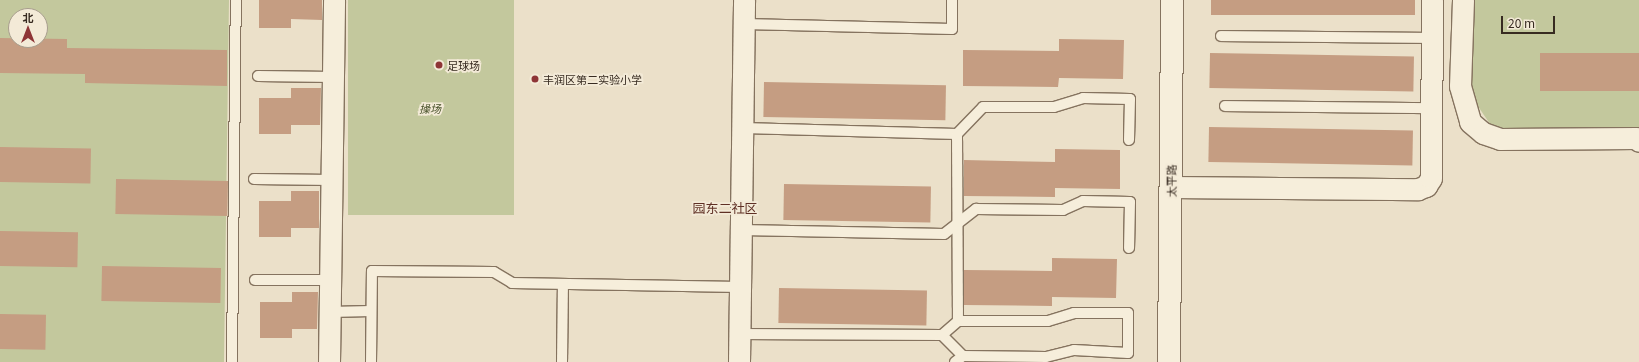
<!DOCTYPE html>
<html>
<head>
<meta charset="utf-8">
<style>
  body { margin:0 }
  #map { position:relative; width:1639px; height:362px; overflow:hidden; background:#ebe0c9; font-family:Georgia,"Noto Sans SC",serif }
  div>[style] { position:absolute }
  .green>* { inset:0; background:#c3c89d; transform-origin:0 0 }
  .building>* { inset:0; background:#c59d82; transform-origin:0 0 }
  .roads { filter:drop-shadow(1px 0 #85735f) drop-shadow(-1px 0 #85735f) drop-shadow(0 1px #85735f) drop-shadow(0 -1px #85735f) }
  .lane>* { height:10px; margin:-5px; padding:0 5px; transform-origin:5px; border-radius:5px; background:#f6eedb }
  .street>* { height:21px; margin:-10.5px; padding:0 10.5px; transform-origin:10.5px; border-radius:10.5px; background:#f6eedb }
  .secondary>* { height:22px; margin:-11px; padding:0 11px; transform-origin:11px; border-radius:11px; background:#f6eedb }
  .dots>* { width:11px; height:11px; translate:-50% -50%; box-sizing:border-box; border:2px solid #f3ead7; border-radius:50% }
  span { translate:-50% -50%; white-space:nowrap; text-align:center; line-height:1.15; -webkit-text-stroke:3.5px #f3ead7; paint-order:stroke }
  .poi-label { font-size:11px; color:#372b21 }
  .left { translate:0 -50%; text-align:left }
  .park-label { font-size:11px; color:#48512a; font-style:italic }
  .street-label { font-size:11px; color:#372b21 }
  .quarter-label { font-size:13px; color:#5f3025 }
  .north { position:absolute; left:8px; top:8px; width:40px; height:40px; box-sizing:border-box; background:#f3ead7; border:1px solid #a89e8e; border-radius:50%; rotate:0deg; font-size:11px; font-weight:700; line-height:16px; text-align:center; color:#372b21 }
  .north::after { content:''; display:block; margin:auto; width:14px; height:18px; background:#8e3536; clip-path:polygon(50% 0,100% 100%,50% 72%,0 100%) }
  .scale { position:absolute; left:1501px; top:16px; width:54px; height:18px; box-sizing:border-box; border:2px solid #372b21; border-top:0; padding-left:5px; font-size:12px; line-height:14px; white-space:nowrap; color:#372b21; -webkit-text-stroke:3px #f3ead7; paint-order:stroke }
</style>
</head>
<body>
<div id="map">
  <div class="green">
    <div style="clip-path:polygon(evenodd,0 0,229px 0,224px 362px,0 362px,0 0,16px 16px,40px 16px,40px 40px,16px 40px,16px 16px)"></div>
    <div style="left:348px;top:0;width:166px;height:215px"></div>
    <div style="clip-path:polygon(1470px 0,1639px 0,1639px 130px,1502px 129px,1490px 124px,1471px 96px)"></div>
  </div>
  <div class="building">
    <div style="clip-path:polygon(259px 0,322px 0,322px 20px,291px 19px,291px 28px,259px 28px)"></div>
    <div style="left:1211px;top:0;width:204px;height:15px"></div>
    <div style="clip-path:polygon(0 38px,67px 39px,67px 48px,227px 50px,227px 86px,85px 83px,85px 74px,0 73px)"></div>
    <div style="clip-path:polygon(1059px 39px,1124px 40px,1123px 79px,1059px 78px,1058px 87px,963px 86px,963px 50px,1059px 51px)"></div>
    <div style="left:1210px;top:53px;width:204px;height:35px;rotate:1deg"></div>
    <div style="left:1540px;top:53px;width:99px;height:38px"></div>
    <div style="left:764px;top:82px;width:182px;height:35px;rotate:1deg"></div>
    <div style="clip-path:polygon(291px 88px,321px 88px,320px 125px,291px 125px,291px 134px,259px 134px,259px 98px,291px 98px)"></div>
    <div style="left:1209px;top:127px;width:204px;height:35px;rotate:1deg"></div>
    <div style="left:0;top:147px;width:91px;height:35px;rotate:1deg"></div>
    <div style="clip-path:polygon(1055px 149px,1120px 150px,1120px 189px,1055px 188px,1055px 197px,964px 196px,964px 160px,1055px 162px)"></div>
    <div style="left:116px;top:179px;width:112px;height:35px;rotate:1deg"></div>
    <div style="left:784px;top:184px;width:147px;height:36px;rotate:1deg"></div>
    <div style="clip-path:polygon(291px 191px,319px 191px,319px 228px,291px 228px,291px 237px,259px 237px,259px 201px,291px 201px)"></div>
    <div style="left:0;top:231px;width:78px;height:35px;rotate:1deg"></div>
    <div style="clip-path:polygon(1052px 258px,1117px 259px,1116px 298px,1052px 297px,1052px 306px,964px 305px,964px 270px,1052px 271px)"></div>
    <div style="left:102px;top:266px;width:119px;height:35px;rotate:1deg"></div>
    <div style="left:779px;top:288px;width:148px;height:35px;rotate:1deg"></div>
    <div style="clip-path:polygon(292px 292px,318px 292px,317px 329px,292px 329px,292px 338px,260px 338px,260px 302px,292px 302px)"></div>
    <div style="left:0;top:314px;width:46px;height:35px;rotate:1deg"></div>
  </div>
  <div class="roads">
    <div class="lane">
      <div style="left:744px;top:24px;width:208px;rotate:1.4deg"></div>
      <div style="left:952px;top:29px;width:29px;rotate:-90deg"></div>
      <div style="left:1221px;top:36px;width:210px;rotate:0.5deg"></div>
      <div style="left:258px;top:76px;width:75px;rotate:0.8deg"></div>
      <div style="left:1225px;top:106px;width:206px;rotate:0.6deg"></div>
      <div style="left:743px;top:128px;width:214px;rotate:1.6deg"></div>
      <div style="left:957px;top:134px;width:37px;rotate:-46deg"></div>
      <div style="left:983px;top:107px;width:71px"></div>
      <div style="left:1054px;top:107px;width:30px;rotate:-17deg"></div>
      <div style="left:1083px;top:98px;width:47px;rotate:1.2deg"></div>
      <div style="left:1130px;top:99px;width:41px;rotate:91.4deg"></div>
      <div style="left:957px;top:134px;width:187px;rotate:89.7deg"></div>
      <div style="left:254px;top:179px;width:78px;rotate:0.7deg"></div>
      <div style="left:741px;top:230px;width:203px;rotate:1.1deg"></div>
      <div style="left:944px;top:234px;width:41px;rotate:-38deg"></div>
      <div style="left:976px;top:209px;width:87px;rotate:0.7deg"></div>
      <div style="left:1063px;top:210px;width:22px;rotate:-24deg"></div>
      <div style="left:1083px;top:201px;width:47px;rotate:1.2deg"></div>
      <div style="left:1130px;top:202px;width:46px;rotate:91.2deg"></div>
      <div style="left:255px;top:280px;width:75px"></div>
      <div style="left:330px;top:312px;width:41px;rotate:-1.4deg"></div>
      <div style="left:739px;top:334px;width:203px;rotate:0.3deg"></div>
      <div style="left:942px;top:335px;width:21px;rotate:-41deg"></div>
      <div style="left:958px;top:321px;width:90px"></div>
      <div style="left:1048px;top:321px;width:27px;rotate:-17deg"></div>
      <div style="left:1074px;top:313px;width:54px"></div>
      <div style="left:1128px;top:313px;width:40px;rotate:90deg"></div>
      <div style="left:1128px;top:353px;width:54px;rotate:-176.8deg"></div>
      <div style="left:1074px;top:350px;width:29px;rotate:166deg"></div>
      <div style="left:1046px;top:357px;width:83px;rotate:-179.3deg"></div>
      <div style="left:963px;top:356px;width:10px;rotate:143deg"></div>
      <div style="left:942px;top:335px;width:30px;rotate:45deg"></div>
      <div style="left:232px;top:362px;width:362px;rotate:-89.4deg"></div>
      <div style="left:371px;top:362px;width:91px;rotate:-89.4deg"></div>
      <div style="left:372px;top:271px;width:122px;rotate:0.5deg"></div>
      <div style="left:494px;top:272px;width:21px;rotate:31deg"></div>
      <div style="left:512px;top:283px;width:228px;rotate:1deg"></div>
      <div style="left:562px;top:362px;width:78px;rotate:-89.3deg"></div>
    </div>
    <div class="street">
      <div style="left:1463px;top:0;width:86px;rotate:92deg"></div>
      <div style="left:1460px;top:86px;width:37px;rotate:74deg"></div>
      <div style="left:1470px;top:122px;width:17px;rotate:40deg"></div>
      <div style="left:1483px;top:133px;width:18px;rotate:19deg"></div>
      <div style="left:1500px;top:139px;width:136px;rotate:-0.4deg"></div>
      <div style="left:1636px;top:138px;width:4px;rotate:45deg"></div>
      <div style="left:1171px;top:187px;width:247px;rotate:0.5deg"></div>
      <div style="left:1418px;top:189px;width:9px;rotate:-21deg"></div>
      <div style="left:1426px;top:186px;width:9px;rotate:-58deg"></div>
      <div style="left:1431px;top:178px;width:178px;rotate:-89.7deg"></div>
      <div style="left:329px;top:362px;width:362px;rotate:-89.2deg"></div>
      <div style="left:739px;top:362px;width:362px;rotate:-89.2deg"></div>
    </div>
    <div class="secondary">
      <div style="left:1169px;top:362px;width:362px;rotate:-89.5deg"></div>
    </div>
  </div>
  <div class="dots">
    <div style="left:439px;top:65px;background:#8e3536"></div>
    <div style="left:535px;top:79px;background:#8e3536"></div>
  </div>
  <div class="poi-label">
    <span class="left" style="left:447px;top:65px">足球场</span>
    <span class="left" style="left:543px;top:79px">丰润区第二实验小学</span>
  </div>
  <div class="park-label">
    <span style="left:430px;top:108px">操场</span>
  </div>
  <div class="street-label">
    <span style="left:1171px;top:181px;rotate:-90deg">太平路</span>
  </div>
  <div class="quarter-label">
    <span style="left:725px;top:208px">园东二社区</span>
  </div>
  <div class="north">北</div>
  <div class="scale">20 m</div>
</div>
</body>
</html>
